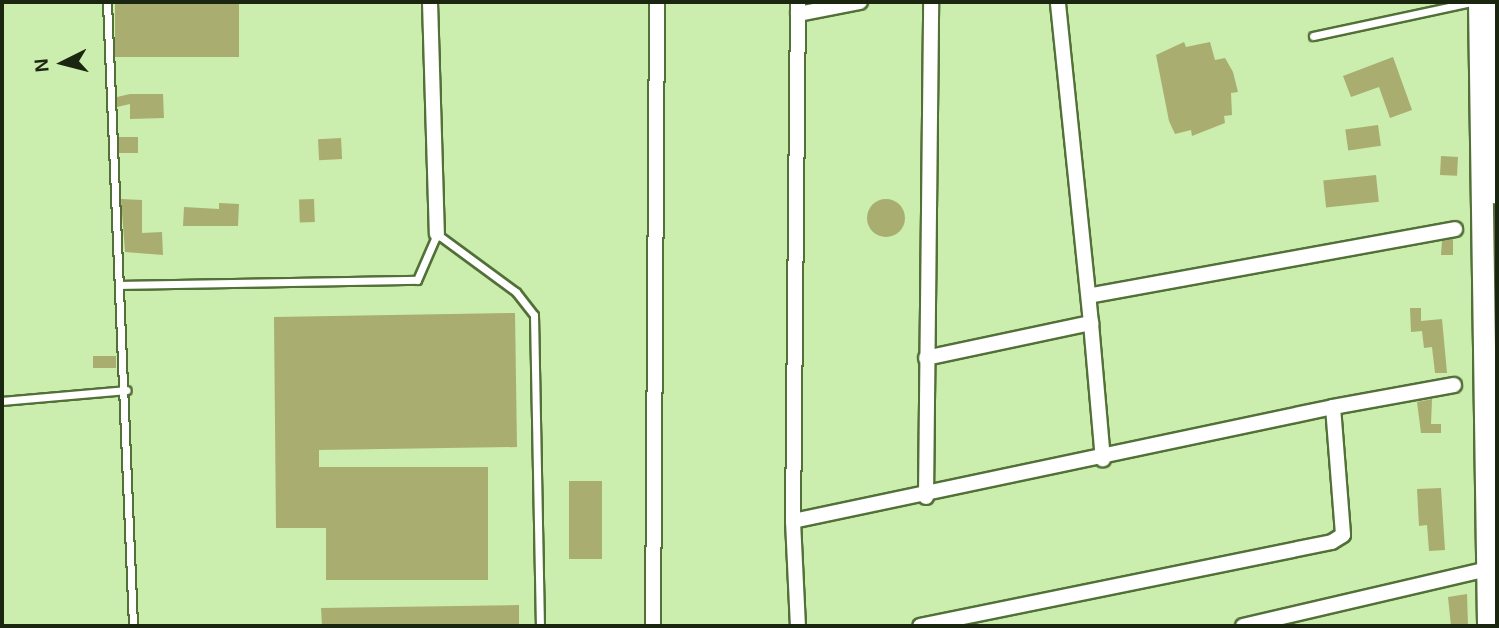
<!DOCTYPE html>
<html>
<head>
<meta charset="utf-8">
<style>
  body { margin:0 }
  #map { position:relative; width:1499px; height:628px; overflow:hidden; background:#cbedae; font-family:Helvetica,sans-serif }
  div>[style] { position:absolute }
  .building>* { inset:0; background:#a9ad70; transform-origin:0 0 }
  .round { border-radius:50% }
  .roads { filter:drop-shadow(2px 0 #527037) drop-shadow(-2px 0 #527037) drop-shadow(0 2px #527037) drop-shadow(0 -2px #527037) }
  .service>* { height:7px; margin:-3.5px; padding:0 3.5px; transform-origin:3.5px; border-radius:3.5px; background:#fff }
  .minor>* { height:14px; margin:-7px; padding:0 7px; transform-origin:7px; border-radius:7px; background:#fff }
  .secondary>* { height:21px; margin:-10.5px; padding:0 10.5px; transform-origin:10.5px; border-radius:10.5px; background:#fff }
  span { translate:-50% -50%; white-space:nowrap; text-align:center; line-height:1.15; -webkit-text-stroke:5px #cbedae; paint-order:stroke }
  .frame { position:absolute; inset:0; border:4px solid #1a260f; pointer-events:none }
  .north { position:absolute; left:28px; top:28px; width:70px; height:70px; -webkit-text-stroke:5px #cbedae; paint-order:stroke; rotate:264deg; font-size:19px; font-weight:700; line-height:28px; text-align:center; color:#1a260f }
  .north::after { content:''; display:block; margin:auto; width:24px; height:32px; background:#1a260f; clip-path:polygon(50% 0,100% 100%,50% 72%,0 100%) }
</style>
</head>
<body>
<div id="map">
  <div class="building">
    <div style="left:115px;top:2px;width:124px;height:55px"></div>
    <div style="clip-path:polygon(1184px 42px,1186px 47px,1210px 42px,1215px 60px,1225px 58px,1233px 72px,1238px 92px,1231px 93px,1232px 115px,1224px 116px,1225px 123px,1192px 136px,1191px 130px,1175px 134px,1169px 121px,1156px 55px)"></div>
    <div style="clip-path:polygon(1393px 57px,1412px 110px,1390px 118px,1379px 87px,1351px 97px,1343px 76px)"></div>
    <div style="clip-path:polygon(130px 94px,163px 94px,164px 118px,130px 119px,130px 104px,117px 107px,117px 97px)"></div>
    <div style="left:1378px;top:125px;width:21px;height:33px;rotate:82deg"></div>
    <div style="left:119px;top:137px;width:19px;height:16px"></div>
    <div style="left:341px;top:138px;width:21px;height:23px;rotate:87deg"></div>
    <div style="left:1441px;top:156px;width:17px;height:19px;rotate:3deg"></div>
    <div style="left:1376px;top:175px;width:27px;height:53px;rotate:84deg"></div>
    <div style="clip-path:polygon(121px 199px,142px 200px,142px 233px,162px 232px,163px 255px,125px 252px)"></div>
    <div style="left:314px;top:199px;width:23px;height:15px;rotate:88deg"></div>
    <div class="round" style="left:867px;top:199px;width:38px;height:38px"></div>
    <div style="clip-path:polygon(219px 203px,239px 204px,238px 226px,183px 226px,184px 207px,219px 209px)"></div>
    <div style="clip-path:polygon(1453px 239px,1453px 255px,1441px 255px,1442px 241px)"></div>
    <div style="clip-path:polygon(1410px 308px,1421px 308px,1421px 321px,1442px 319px,1447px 373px,1435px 373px,1432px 347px,1424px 348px,1422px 331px,1411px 332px)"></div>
    <div style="clip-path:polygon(515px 313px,517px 447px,319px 450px,319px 467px,488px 467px,488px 580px,326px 580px,326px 528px,276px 528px,274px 317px)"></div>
    <div style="left:93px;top:356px;width:23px;height:12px"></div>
    <div style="clip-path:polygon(1432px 399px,1431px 424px,1441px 424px,1441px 433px,1421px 433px,1417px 402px)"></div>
    <div style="left:569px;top:481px;width:33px;height:78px"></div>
    <div style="clip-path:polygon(1441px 488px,1445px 550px,1429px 551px,1427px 525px,1419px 526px,1417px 489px)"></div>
    <div style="clip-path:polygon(1467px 594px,1468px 626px,1451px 626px,1448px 597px)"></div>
    <div style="clip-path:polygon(519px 605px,519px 626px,322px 626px,321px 608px)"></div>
  </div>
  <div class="roads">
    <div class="service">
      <div style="left:107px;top:2px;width:625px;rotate:87.61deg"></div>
      <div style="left:1313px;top:36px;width:163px;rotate:-12.1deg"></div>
      <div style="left:120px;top:285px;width:297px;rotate:-1deg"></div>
      <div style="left:417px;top:280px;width:50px;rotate:-66.5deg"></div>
      <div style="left:437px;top:234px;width:98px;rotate:36.3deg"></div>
      <div style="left:516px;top:292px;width:29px;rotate:52deg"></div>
      <div style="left:534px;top:315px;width:311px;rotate:88.9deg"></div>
      <div style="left:2px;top:401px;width:125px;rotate:-5deg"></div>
    </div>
    <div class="minor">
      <div style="left:430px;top:2px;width:232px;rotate:88.3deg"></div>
      <div style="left:798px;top:2px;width:519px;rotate:90.55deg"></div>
      <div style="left:793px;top:521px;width:552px;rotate:-11.92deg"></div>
      <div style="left:1333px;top:407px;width:128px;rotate:85.5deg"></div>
      <div style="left:1343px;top:535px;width:13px;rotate:148deg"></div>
      <div style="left:1332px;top:542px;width:420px;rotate:168.5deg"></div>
      <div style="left:798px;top:14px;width:63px;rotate:-11deg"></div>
      <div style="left:1093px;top:295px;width:368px;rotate:-10.3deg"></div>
      <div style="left:1091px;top:323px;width:137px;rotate:85deg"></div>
      <div style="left:926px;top:358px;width:169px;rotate:-12deg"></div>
      <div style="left:1091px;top:323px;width:323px;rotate:-95.9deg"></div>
      <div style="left:1333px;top:407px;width:123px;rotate:-10.3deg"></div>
      <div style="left:926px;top:497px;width:495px;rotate:-89.4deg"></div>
      <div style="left:793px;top:521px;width:105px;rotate:87.3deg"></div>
      <div style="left:653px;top:626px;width:624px;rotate:-89.63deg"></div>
      <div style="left:1243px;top:626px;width:252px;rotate:-13.1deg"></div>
    </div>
    <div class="secondary">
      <div style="left:1479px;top:2px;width:624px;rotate:89.17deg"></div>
      <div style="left:1494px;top:2px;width:191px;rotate:89.1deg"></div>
    </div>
  </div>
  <div class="frame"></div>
  <div class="north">N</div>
</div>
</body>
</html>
